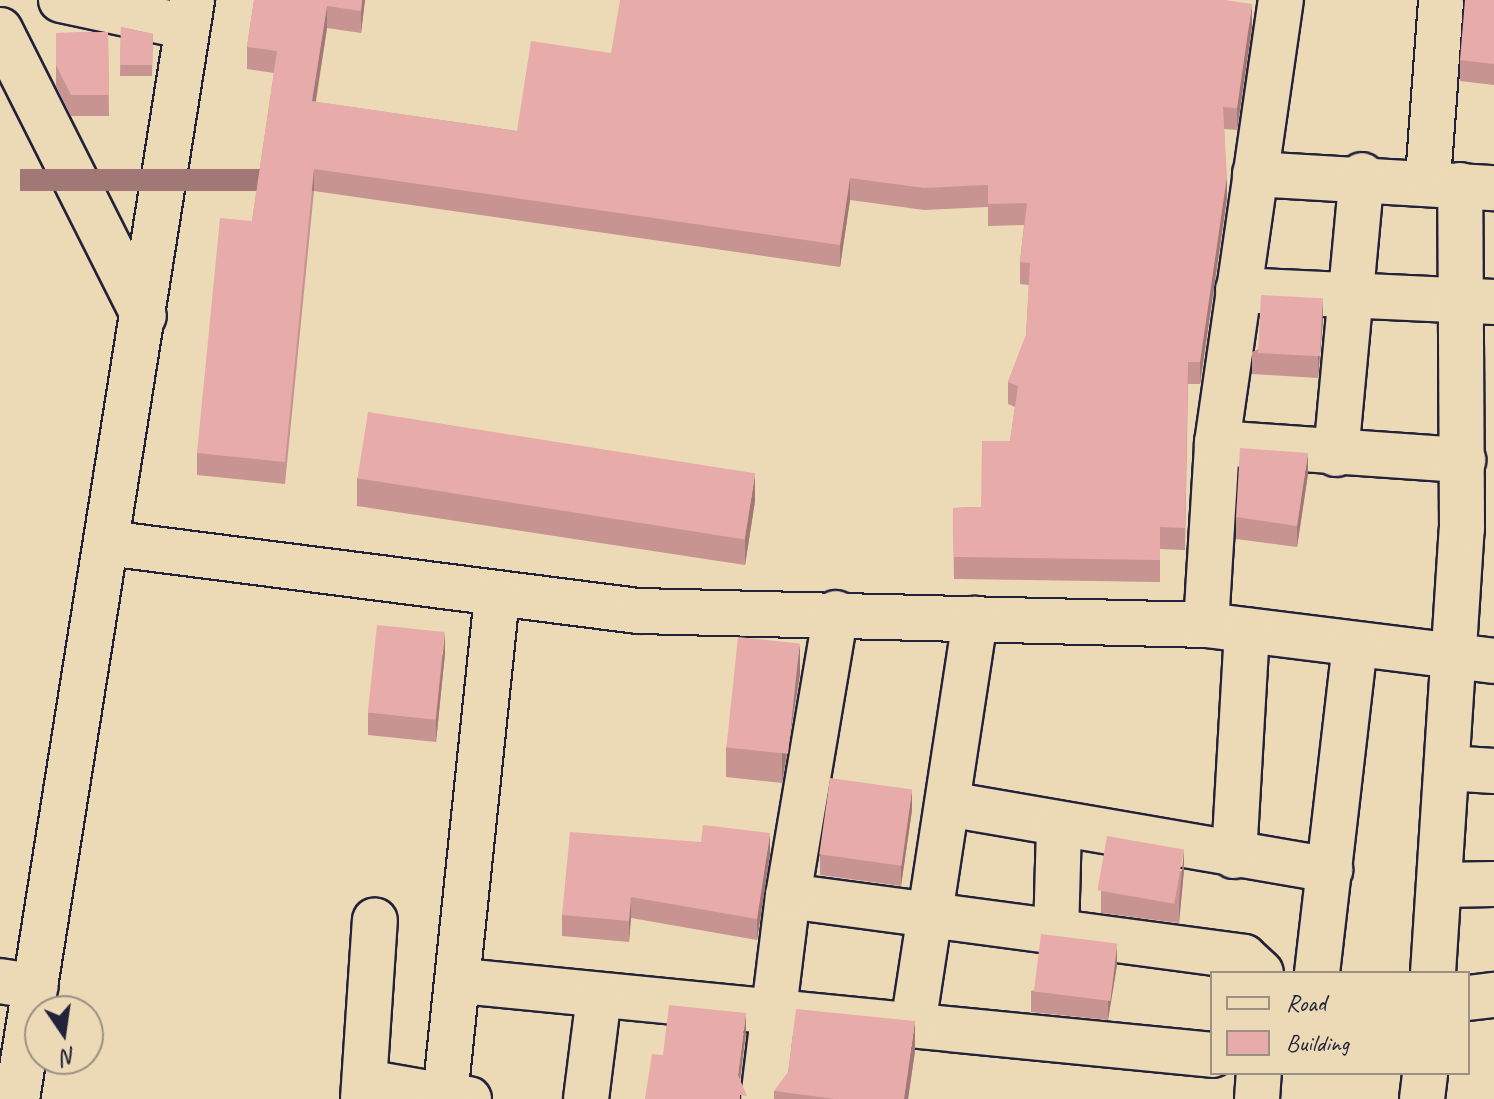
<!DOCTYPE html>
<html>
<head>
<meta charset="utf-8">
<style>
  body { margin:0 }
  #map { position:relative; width:1494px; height:1099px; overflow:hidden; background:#ecdab7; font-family:Caveat,sans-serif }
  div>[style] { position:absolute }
  .roads { filter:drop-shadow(2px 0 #22223b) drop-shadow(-2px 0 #22223b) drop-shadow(0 2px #22223b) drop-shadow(0 -2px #22223b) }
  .street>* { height:44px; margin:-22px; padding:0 22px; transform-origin:22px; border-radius:22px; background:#ecdab7 }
  .primary>* { height:44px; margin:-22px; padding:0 22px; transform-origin:22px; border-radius:22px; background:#ecdab7 }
  .wall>* { inset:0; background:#c79491 }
  .shaded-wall>* { inset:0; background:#a27876; transform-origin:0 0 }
  .building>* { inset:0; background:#e7aca9; transform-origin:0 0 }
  span { translate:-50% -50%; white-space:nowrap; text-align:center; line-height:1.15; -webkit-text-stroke:6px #ecdab7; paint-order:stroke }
  .legend { position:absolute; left:1210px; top:971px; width:260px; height:104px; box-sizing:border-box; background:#ecdab7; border:2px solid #9b9085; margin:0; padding:10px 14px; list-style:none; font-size:24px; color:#22223b }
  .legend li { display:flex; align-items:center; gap:16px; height:40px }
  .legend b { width:40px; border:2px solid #9b9085 }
  .north { position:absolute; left:24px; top:995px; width:80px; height:80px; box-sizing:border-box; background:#ecdab7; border:2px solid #9b9085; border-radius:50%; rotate:167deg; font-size:22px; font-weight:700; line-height:32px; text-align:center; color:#22223b }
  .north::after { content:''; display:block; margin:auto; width:28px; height:36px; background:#22223b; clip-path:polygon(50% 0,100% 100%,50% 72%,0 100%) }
</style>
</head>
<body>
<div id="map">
  <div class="roads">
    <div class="street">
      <div style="left:61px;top:0;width:129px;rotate:12.1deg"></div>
      <div style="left:0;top:30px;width:320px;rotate:63.3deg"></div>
      <div style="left:1255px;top:174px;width:239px;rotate:3.4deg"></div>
      <div style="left:1428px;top:179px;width:179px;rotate:-85.8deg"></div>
      <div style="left:1238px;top:290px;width:256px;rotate:2.7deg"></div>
      <div style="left:1217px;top:443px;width:247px;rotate:4deg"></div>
      <div style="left:1336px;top:454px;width:280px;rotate:-84.7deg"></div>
      <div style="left:107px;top:543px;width:535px;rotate:7.3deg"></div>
      <div style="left:638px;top:611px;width:568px;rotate:1.41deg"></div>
      <div style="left:1206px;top:625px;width:290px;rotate:7.1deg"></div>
      <div style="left:1206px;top:625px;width:182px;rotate:-86.5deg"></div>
      <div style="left:1217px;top:443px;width:448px;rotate:-81.8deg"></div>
      <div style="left:1447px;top:768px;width:47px;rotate:3.7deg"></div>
      <div style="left:948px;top:804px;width:388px;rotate:9.8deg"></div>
      <div style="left:1234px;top:856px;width:226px;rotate:-86.7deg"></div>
      <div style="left:1441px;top:885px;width:53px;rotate:-1.1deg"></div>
      <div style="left:788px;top:896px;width:460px;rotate:7.6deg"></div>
      <div style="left:1244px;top:957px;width:23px;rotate:43deg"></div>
      <div style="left:1056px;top:934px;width:107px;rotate:-88.4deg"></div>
      <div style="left:1317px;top:973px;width:330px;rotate:-83.4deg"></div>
      <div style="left:1433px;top:973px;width:445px;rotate:-86.3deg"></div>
      <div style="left:1462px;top:529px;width:344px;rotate:-90.3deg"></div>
      <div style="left:0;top:981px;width:36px;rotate:9deg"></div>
      <div style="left:462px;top:981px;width:754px;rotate:5.63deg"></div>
      <div style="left:1468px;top:998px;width:26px;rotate:-7deg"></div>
      <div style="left:913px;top:1025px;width:411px;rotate:-81.3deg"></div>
      <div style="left:365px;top:1082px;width:81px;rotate:9.9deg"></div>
      <div style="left:363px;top:1099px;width:179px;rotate:-86.2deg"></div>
      <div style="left:469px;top:1099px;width:24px;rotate:-173deg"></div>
      <div style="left:445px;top:1096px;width:503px;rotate:-84.06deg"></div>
      <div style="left:586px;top:1099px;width:104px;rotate:-82.8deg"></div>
      <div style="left:763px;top:1099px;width:205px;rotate:-83deg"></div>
      <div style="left:788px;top:896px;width:287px;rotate:-80.4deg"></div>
      <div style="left:1257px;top:1099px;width:26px;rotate:-86deg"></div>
      <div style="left:1422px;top:1099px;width:26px;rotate:-83deg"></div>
    </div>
    <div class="primary">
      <div style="left:17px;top:1099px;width:1113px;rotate:-80.95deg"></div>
    </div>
  </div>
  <div class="wall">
    <div style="clip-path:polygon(254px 0,365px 0,361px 33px,327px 28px,316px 102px,517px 131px,611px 53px,1252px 27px,1237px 130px,1224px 129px,1227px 198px,1202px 370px,1200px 384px,1188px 384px,1185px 550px,1160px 549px,1160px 582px,954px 579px,953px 508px,981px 507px,1010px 441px,1015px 407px,1008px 404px,1008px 382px,1026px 335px,1029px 285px,1020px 284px,1020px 262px,1024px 225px,988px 226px,988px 207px,924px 210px,850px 200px,840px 267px,314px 191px,285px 484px,197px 475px,197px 453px,252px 221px,274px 73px,247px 69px,247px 47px)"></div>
    <div style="clip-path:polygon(1494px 0,1494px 85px,1460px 81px,1460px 60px)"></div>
    <div style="clip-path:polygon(121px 27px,153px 34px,152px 76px,120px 76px)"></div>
    <div style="clip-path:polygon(108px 32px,109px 116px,71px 116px,56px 86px,56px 33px)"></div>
    <div style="clip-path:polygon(1323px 319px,1318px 378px,1252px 374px,1252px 352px)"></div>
    <div style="clip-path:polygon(1308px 474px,1297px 547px,1236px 539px,1236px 517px)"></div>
    <div style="clip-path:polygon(357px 478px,755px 501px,745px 565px,357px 506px)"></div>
    <div style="clip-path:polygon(445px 653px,436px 742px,368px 735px,368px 713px)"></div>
    <div style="clip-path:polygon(800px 674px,782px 783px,726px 777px,726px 747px)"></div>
    <div style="clip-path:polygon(912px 810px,901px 886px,820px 875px,820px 854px)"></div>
    <div style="clip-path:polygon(770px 854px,757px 940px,631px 918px,629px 942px,562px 936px,562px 915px)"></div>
    <div style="clip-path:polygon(1184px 870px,1179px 923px,1101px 913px,1101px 891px)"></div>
    <div style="clip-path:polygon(1117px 965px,1108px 1020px,1031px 1012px,1031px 991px)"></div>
    <div style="clip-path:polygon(915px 1051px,908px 1099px,774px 1099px,774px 1091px)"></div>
  </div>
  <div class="shaded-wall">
    <div style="clip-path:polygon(362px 0,365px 0,361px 33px,361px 11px)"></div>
    <div style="clip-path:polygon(1252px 4px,1252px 27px,1237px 130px,1237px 108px)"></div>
    <div style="clip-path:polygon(327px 6px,327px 28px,312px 123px,312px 101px)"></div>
    <div style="left:314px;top:169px;width:22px;height:294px;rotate:90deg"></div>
    <div style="clip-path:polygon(1227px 176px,1227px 198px,1200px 384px,1200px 362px)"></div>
    <div style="clip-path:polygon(850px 178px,850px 200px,840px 267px,840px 245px)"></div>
    <div style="clip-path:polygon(1323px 298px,1323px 319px,1318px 378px,1318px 356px)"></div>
    <div style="clip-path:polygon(1308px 453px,1308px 474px,1297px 547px,1297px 526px)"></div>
    <div style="clip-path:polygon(755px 474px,755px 501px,745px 565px,745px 537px)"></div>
    <div style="clip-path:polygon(445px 632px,445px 653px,436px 742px,436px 720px)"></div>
    <div style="clip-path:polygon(800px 644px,800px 674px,782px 783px,782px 753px)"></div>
    <div style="clip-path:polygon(912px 789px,912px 810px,901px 886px,901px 865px)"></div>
    <div style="clip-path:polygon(770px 833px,770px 854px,757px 940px,757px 919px)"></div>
    <div style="clip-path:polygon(1184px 849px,1184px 870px,1179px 923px,1179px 902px)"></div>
    <div style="clip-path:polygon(631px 897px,631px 918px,629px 942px,629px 921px)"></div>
    <div style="clip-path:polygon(1117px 944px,1117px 965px,1108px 1020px,1108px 998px)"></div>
    <div style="clip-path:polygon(746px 1013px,746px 1034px,738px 1096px,738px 1075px)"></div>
    <div style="clip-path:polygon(915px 1021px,915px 1051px,908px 1099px,904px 1099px)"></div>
  </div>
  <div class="building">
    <div style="clip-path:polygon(254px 0,362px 0,361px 11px,327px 6px,312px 101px,517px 131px,531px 41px,611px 53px,620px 0,1225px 0,1252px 4px,1237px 108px,1223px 107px,1227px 176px,1202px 348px,1200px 362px,1188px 362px,1185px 528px,1160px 527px,1160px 560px,954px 557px,953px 508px,981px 507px,982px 441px,1010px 441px,1018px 386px,1008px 382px,1026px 335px,1030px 263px,1020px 262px,1027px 203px,988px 204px,988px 185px,924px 188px,850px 178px,840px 245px,314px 169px,285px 462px,197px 453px,220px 218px,252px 221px,277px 51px,247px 47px)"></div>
    <div style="clip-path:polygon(1465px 0,1494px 0,1494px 64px,1460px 60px)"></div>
    <div style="clip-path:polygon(121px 27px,153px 34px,152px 65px,120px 65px)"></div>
    <div style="clip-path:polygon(108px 32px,109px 95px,71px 95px,56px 65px,56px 33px)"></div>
    <div style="left:1261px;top:295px;width:62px;height:58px;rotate:3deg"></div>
    <div style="left:368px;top:412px;width:392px;height:67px;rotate:9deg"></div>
    <div style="clip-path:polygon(1240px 448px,1308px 453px,1297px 526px,1236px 517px)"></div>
    <div style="left:377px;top:625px;width:68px;height:88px;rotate:6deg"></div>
    <div style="left:738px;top:637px;width:62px;height:111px;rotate:6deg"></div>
    <div style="left:830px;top:778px;width:83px;height:77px;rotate:8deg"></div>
    <div style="clip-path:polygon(703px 825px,770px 833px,757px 919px,631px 897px,629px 921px,562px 915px,570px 832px,701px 842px)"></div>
    <div style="left:1107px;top:836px;width:78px;height:55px;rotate:10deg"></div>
    <div style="left:1041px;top:934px;width:77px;height:58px;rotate:7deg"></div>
    <div style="clip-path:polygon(669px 1005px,746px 1013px,738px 1075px,747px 1096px,740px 1095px,740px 1099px,645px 1099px,652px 1054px,663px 1055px)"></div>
    <div style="clip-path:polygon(796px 1009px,915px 1021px,904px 1099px,835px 1099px,774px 1091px,788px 1072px)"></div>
  </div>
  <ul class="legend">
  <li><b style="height:10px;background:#ecdab7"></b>Road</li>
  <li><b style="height:22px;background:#e7aca9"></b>Building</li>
  </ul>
  <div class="north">N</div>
</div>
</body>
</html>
